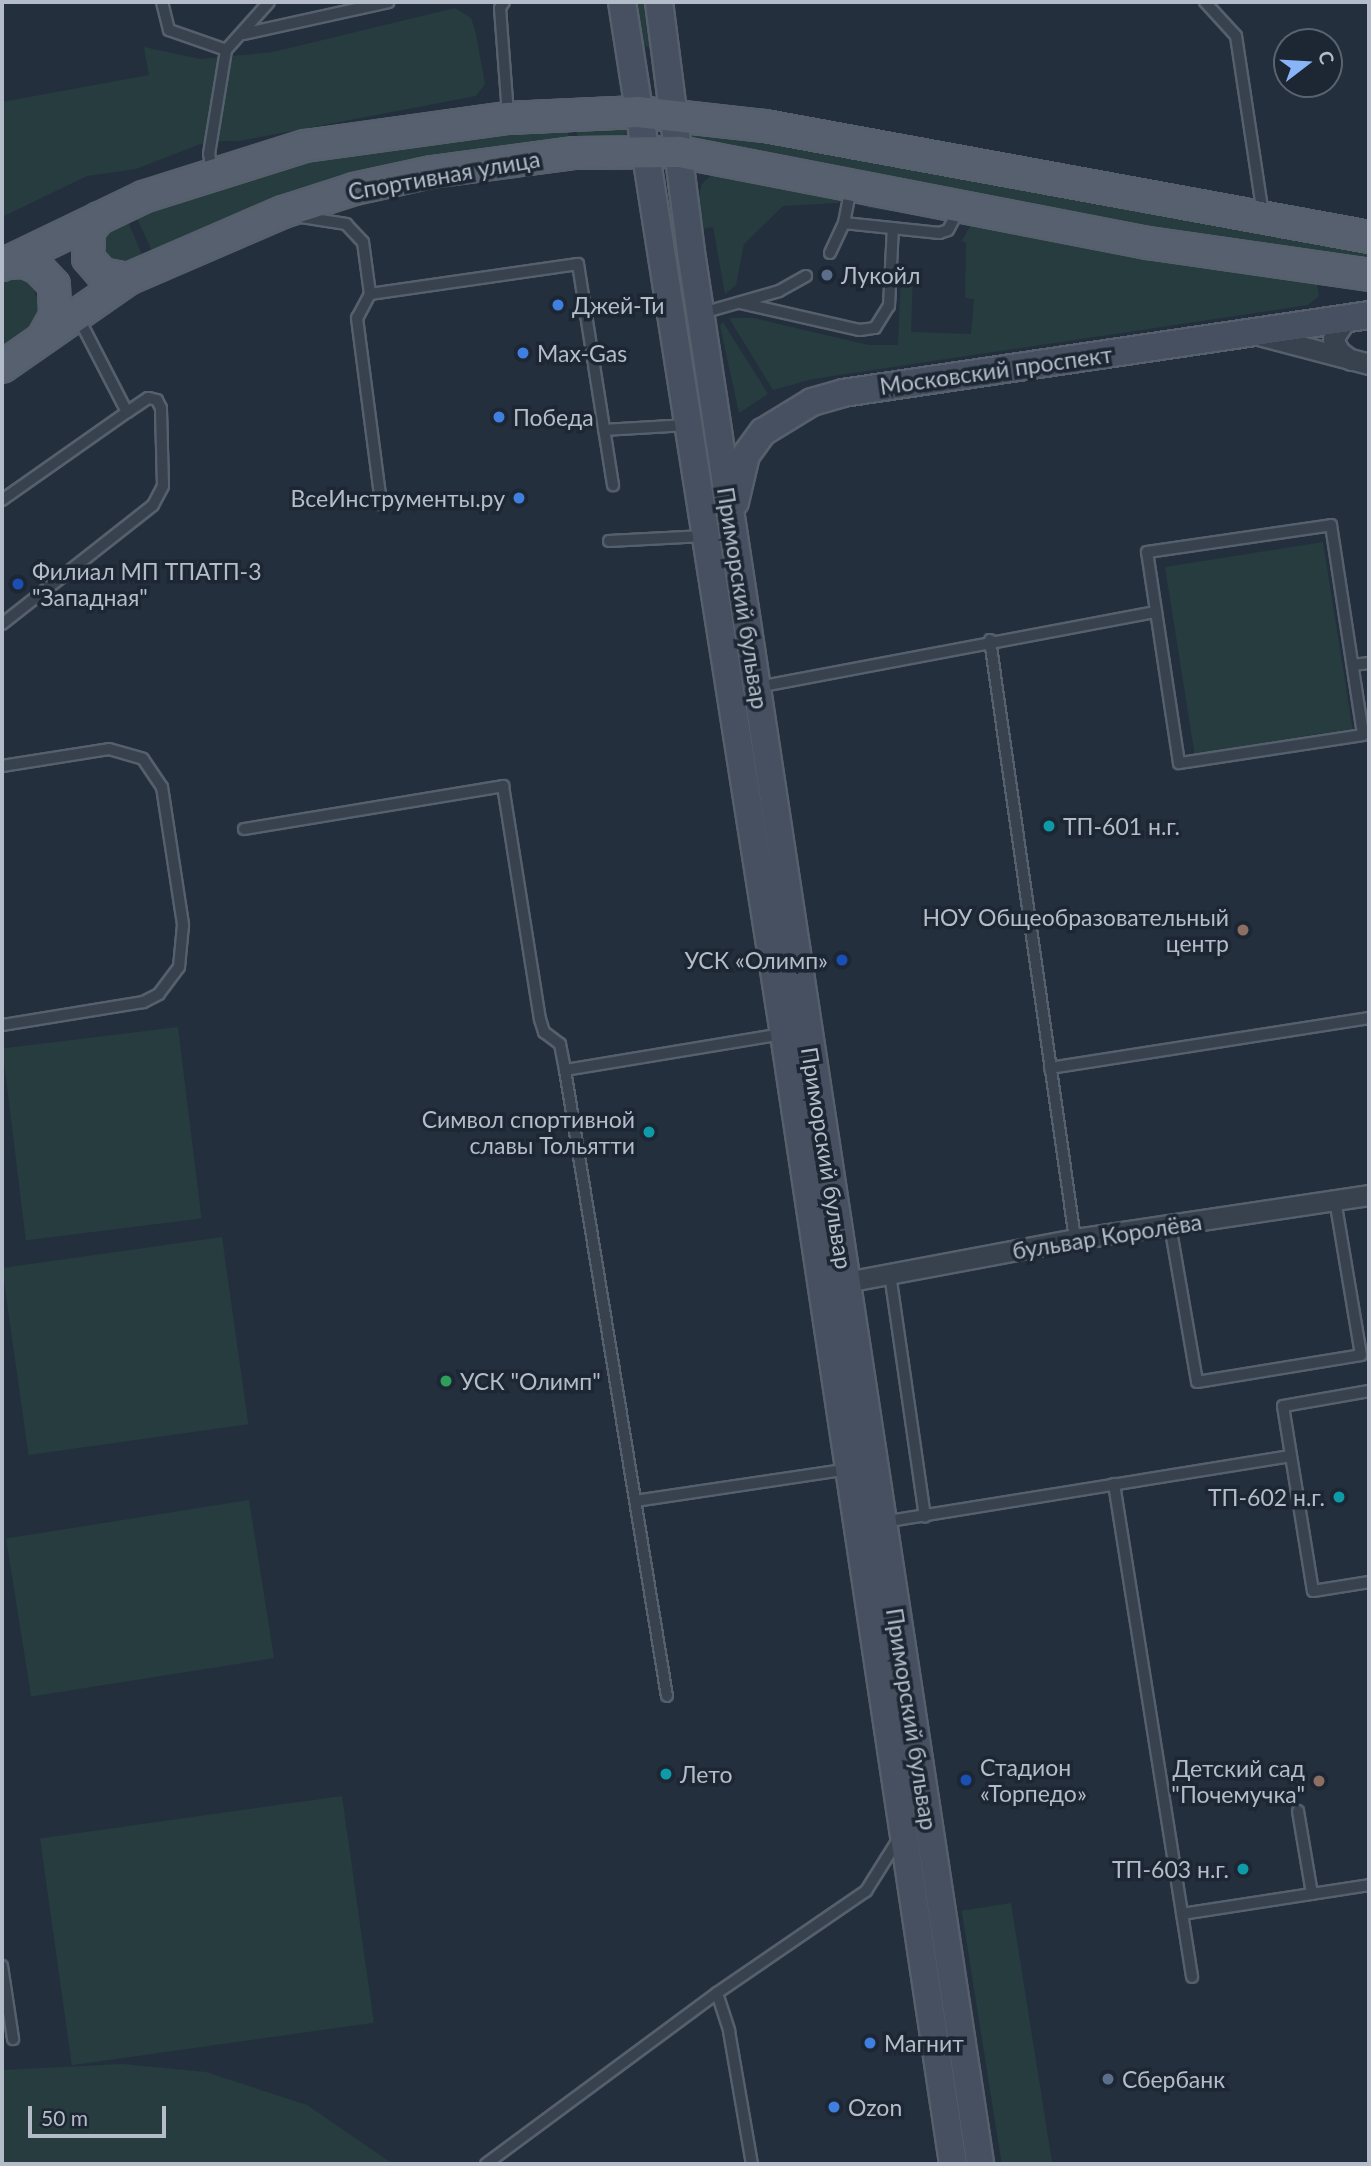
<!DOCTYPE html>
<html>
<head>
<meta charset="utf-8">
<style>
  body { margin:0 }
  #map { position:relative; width:1371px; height:2166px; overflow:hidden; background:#242f3e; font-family:Lato,sans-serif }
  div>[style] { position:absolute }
  .green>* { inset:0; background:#263c3f; transform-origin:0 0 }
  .roads { filter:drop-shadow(2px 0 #565f6c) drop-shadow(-2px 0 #565f6c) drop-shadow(0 2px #565f6c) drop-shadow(0 -2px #565f6c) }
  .service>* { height:10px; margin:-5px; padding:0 5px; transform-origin:5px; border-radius:5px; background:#38414e }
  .minor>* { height:19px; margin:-9.5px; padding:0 9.5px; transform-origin:9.5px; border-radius:9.5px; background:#38414e }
  .secondary>* { height:26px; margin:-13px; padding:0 13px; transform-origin:13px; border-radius:13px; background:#465061 }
  .primary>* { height:30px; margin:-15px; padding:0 15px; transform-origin:15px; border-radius:15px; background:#56606e }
  .dots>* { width:19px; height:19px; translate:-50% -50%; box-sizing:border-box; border:4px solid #1d2633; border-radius:50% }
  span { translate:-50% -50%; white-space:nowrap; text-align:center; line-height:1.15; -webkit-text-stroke:7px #1d2633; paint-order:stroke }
  .street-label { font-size:23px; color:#b4bcc9 }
  .poi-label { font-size:23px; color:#b4bcc9 }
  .left { translate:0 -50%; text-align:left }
  .right { translate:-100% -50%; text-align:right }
  .frame { position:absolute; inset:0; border:4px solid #b4bcc9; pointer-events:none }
  .north { position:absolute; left:1273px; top:28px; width:70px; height:70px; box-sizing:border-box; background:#1d2633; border:2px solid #59626f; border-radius:50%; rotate:73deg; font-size:19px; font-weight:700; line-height:28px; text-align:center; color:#b4bcc9 }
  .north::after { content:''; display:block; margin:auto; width:24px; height:32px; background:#8ab4f8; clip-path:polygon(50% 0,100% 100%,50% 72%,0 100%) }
  .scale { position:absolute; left:28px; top:2106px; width:138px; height:32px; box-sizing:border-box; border:4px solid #b4bcc9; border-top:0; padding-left:9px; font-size:21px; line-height:24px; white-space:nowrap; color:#b4bcc9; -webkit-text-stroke:5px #1d2633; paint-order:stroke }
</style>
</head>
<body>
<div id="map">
  <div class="green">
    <div style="clip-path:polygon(635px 2px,649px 2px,653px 44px,650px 47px,642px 45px)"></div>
    <div style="clip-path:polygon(455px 8px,471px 18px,476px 34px,485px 84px,476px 96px,239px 141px,208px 141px,136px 169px,87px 176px,2px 217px,2px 102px,149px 75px,144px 47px,200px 59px,273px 52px)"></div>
    <div style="clip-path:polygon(575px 123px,628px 127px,629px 134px,578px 142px)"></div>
    <div style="clip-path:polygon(567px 124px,569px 143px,287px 197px,152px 251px,135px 214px,298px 160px)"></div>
    <div style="clip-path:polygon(698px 128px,1369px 247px,1369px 265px,1188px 236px,691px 141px,690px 131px)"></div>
    <div style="clip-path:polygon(716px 171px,843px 196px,838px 203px,783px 206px,744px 244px,736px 285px,725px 294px,713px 227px,701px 229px,696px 206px,702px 184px)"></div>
    <div style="clip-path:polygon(865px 201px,936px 217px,868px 208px)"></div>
    <div style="clip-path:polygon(976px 214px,1316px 280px,1319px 296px,1308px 305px,813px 379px,773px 390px,729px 318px,753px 318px,868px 345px,898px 345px,901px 274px,913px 274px,911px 332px,971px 334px,974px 299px,965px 298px,966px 243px,962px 241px)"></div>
    <div style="clip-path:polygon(126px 217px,142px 255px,124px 264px,104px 262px,97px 235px)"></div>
    <div style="clip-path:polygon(2px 276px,30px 281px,41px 308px,29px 332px,2px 352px)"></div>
    <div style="clip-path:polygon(723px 322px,768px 394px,739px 413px,720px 326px)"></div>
    <div style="left:1323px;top:542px;width:189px;height:160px;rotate:81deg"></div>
    <div style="left:178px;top:1027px;width:193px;height:177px;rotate:83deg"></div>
    <div style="left:222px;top:1237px;width:189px;height:222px;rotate:82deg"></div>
    <div style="left:249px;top:1500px;width:160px;height:246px;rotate:81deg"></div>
    <div style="left:342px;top:1796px;width:229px;height:305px;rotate:82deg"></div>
    <div style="left:1011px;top:1903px;width:264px;height:50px;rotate:81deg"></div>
    <div style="clip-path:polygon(122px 2064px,206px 2072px,307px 2105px,393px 2164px,2px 2164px,2px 2070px)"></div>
  </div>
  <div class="roads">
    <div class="service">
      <div style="left:162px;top:2px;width:29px;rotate:76deg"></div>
      <div style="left:169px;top:30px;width:60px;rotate:19.3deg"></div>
      <div style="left:504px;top:2px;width:7px;rotate:124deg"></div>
      <div style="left:500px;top:8px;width:107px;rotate:85.7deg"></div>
      <div style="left:1205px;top:2px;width:46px;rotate:47.6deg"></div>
      <div style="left:1236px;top:36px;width:180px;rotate:81.4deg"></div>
      <div style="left:243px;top:34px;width:149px;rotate:-12.4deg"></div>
      <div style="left:212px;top:172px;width:18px;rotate:-99deg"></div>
      <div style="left:209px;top:154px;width:105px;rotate:-80.7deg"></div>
      <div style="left:226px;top:50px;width:64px;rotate:-48.1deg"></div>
      <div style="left:295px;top:216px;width:52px;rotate:8.9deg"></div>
      <div style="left:346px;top:224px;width:25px;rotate:47deg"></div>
      <div style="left:363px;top:242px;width:52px;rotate:82.3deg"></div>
      <div style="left:370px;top:294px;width:210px;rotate:-8.2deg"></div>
      <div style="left:578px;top:264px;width:224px;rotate:81deg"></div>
      <div style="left:844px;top:223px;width:96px;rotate:6deg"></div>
      <div style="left:939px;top:233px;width:9px;rotate:-18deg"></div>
      <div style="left:948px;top:230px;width:24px;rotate:-62deg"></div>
      <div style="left:830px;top:253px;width:33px;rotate:-65deg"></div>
      <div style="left:844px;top:223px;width:37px;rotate:-79deg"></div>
      <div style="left:370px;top:294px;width:27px;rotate:118deg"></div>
      <div style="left:357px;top:318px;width:188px;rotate:82.6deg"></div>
      <div style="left:741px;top:303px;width:122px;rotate:12.8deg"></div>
      <div style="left:860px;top:330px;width:15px;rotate:-8deg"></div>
      <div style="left:875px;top:328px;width:26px;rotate:-58deg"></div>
      <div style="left:889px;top:306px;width:78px;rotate:-87.1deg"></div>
      <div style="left:702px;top:313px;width:80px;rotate:-15.9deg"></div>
      <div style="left:779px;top:291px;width:31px;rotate:-29deg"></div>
      <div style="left:604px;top:430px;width:83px;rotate:-3.4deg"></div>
      <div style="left:2px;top:500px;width:153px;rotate:-35.1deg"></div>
      <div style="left:1331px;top:525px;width:212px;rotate:81.3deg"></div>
      <div style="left:1363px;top:735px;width:186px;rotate:171.3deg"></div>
      <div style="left:1179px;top:763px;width:213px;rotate:-98.6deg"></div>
      <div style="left:1147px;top:552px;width:186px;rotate:-8.3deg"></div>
      <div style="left:609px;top:541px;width:95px;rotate:-3deg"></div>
      <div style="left:2px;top:624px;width:192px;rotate:-38.2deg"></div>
      <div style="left:153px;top:505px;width:21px;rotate:-62deg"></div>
      <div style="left:163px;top:486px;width:78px;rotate:-91.5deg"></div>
      <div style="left:161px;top:408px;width:9px;rotate:-117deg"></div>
      <div style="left:157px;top:400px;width:9px;rotate:-167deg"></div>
      <div style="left:148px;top:398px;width:25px;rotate:146deg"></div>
      <div style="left:127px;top:412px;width:107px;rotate:-117.3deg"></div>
      <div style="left:990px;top:640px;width:605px;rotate:81.92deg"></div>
      <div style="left:1353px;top:665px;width:16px;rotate:-7deg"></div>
      <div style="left:758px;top:687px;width:405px;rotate:-10.7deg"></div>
      <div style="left:2px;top:766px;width:108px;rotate:-9deg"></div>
      <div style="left:109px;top:749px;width:35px;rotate:16deg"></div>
      <div style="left:143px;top:759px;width:34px;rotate:56deg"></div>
      <div style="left:162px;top:787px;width:140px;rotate:81.3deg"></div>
      <div style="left:183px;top:925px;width:42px;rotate:95.4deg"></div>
      <div style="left:179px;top:967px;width:34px;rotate:127deg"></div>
      <div style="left:159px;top:994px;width:18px;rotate:153deg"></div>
      <div style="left:143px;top:1002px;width:143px;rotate:170.7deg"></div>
      <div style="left:244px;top:829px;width:263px;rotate:-9.4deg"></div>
      <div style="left:503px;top:786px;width:236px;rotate:81deg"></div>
      <div style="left:540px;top:1019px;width:14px;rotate:73deg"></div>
      <div style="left:544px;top:1032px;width:20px;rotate:37deg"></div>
      <div style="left:560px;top:1044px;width:26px;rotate:79deg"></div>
      <div style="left:565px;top:1070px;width:634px;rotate:80.75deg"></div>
      <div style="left:1050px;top:1068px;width:323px;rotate:-8.9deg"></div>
      <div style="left:565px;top:1070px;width:220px;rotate:-9.4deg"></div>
      <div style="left:1170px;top:1225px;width:159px;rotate:80.2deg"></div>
      <div style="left:1197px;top:1382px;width:166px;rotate:-9.3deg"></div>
      <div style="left:1361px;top:1355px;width:157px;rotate:-99.5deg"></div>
      <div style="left:890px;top:1274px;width:245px;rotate:81.8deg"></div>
      <div style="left:1369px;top:1391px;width:87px;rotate:170.1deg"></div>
      <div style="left:1283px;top:1406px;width:187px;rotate:80.8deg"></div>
      <div style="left:1313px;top:1591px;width:57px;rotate:-9.1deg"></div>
      <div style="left:1114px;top:1484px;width:499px;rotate:81deg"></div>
      <div style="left:635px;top:1501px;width:216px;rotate:-8.5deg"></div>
      <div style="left:883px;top:1522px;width:413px;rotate:-9.2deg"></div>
      <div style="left:1298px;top:1811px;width:84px;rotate:80.4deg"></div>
      <div style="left:1182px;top:1914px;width:189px;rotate:-8.8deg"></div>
      <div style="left:2px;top:1966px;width:74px;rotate:81.4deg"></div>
      <div style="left:717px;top:1993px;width:40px;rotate:72deg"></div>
      <div style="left:729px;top:2031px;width:135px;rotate:80.2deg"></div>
      <div style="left:486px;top:2164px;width:287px;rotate:-36.5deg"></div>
      <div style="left:717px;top:1993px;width:181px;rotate:-34.4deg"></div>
      <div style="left:866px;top:1891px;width:60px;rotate:-57.9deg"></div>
    </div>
    <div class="minor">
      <div style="left:1347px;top:318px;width:25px;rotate:124deg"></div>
      <div style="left:1333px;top:339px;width:13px;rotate:63deg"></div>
      <div style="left:1339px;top:351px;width:15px;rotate:37deg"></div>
      <div style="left:1255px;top:334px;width:118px;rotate:14.7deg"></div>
      <div style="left:846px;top:1282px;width:233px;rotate:-10.6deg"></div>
      <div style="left:1075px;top:1239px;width:297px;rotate:-8.5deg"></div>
    </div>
    <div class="secondary">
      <div style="left:622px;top:2px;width:1045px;rotate:81.08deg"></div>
      <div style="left:784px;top:1034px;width:1143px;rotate:81.49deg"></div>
      <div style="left:659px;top:2px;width:252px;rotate:82.7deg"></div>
      <div style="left:691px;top:252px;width:1934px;rotate:81.4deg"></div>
      <div style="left:735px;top:502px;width:48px;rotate:-76.8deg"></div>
      <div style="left:746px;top:455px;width:29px;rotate:-54deg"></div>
      <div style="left:763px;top:432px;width:57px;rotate:-31.5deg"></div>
      <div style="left:812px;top:402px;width:32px;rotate:-16deg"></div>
      <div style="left:843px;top:393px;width:532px;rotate:-8.43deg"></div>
    </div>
    <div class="primary">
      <div style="left:99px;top:218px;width:16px;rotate:128deg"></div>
      <div style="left:89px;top:231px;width:27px;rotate:92deg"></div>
      <div style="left:88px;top:258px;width:21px;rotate:49deg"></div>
      <div style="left:102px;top:274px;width:26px;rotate:11deg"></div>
      <div style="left:4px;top:263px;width:20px;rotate:-3deg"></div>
      <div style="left:24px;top:262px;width:15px;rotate:23deg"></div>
      <div style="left:38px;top:268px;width:23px;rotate:47deg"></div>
      <div style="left:54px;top:285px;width:31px;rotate:88deg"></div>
      <div style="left:55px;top:316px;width:23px;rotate:119deg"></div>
      <div style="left:2px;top:265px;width:157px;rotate:-25.7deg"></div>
      <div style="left:143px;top:197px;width:170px;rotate:-17.5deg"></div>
      <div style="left:305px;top:146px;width:205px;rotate:-7.9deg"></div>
      <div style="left:508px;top:118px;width:130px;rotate:-2.6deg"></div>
      <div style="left:638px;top:112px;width:128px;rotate:6.3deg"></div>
      <div style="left:765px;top:126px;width:614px;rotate:10.41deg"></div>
      <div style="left:2px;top:367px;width:154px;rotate:-34.9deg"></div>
      <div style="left:128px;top:279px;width:169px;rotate:-23.4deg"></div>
      <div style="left:283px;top:212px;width:75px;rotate:-17.9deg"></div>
      <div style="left:354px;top:189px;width:80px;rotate:-12.3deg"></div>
      <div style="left:432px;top:172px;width:144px;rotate:-7.6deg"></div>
      <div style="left:575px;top:153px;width:104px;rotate:-0.6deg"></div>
      <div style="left:679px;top:152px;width:478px;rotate:11deg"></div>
      <div style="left:1148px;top:243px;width:223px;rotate:8.2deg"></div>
    </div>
  </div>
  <div class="dots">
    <div style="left:827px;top:275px;background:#5c6f8a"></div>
    <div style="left:558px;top:305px;background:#3f7fe0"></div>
    <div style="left:523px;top:353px;background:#3f7fe0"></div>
    <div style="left:499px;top:417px;background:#3f7fe0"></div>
    <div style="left:519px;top:498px;background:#3f7fe0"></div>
    <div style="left:18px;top:584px;background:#1a4fb4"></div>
    <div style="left:1049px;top:826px;background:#0f9aa8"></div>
    <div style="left:1243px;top:930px;background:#8d6e63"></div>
    <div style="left:842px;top:960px;background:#1a4fb4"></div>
    <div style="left:649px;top:1132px;background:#0f9aa8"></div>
    <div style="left:446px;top:1381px;background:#2e9e5b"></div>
    <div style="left:1339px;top:1497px;background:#0f9aa8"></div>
    <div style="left:666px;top:1774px;background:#0f9aa8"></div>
    <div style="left:966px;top:1780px;background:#1a4fb4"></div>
    <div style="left:1319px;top:1781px;background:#8d6e63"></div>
    <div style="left:1243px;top:1869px;background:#0f9aa8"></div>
    <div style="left:870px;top:2043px;background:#3f7fe0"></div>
    <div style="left:1108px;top:2079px;background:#5c6f8a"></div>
    <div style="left:834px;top:2107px;background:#3f7fe0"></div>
  </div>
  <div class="street-label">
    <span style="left:444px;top:175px;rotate:-10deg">Спортивная улица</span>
    <span style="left:996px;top:370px;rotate:-8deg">Московский проспект</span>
    <span style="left:743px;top:598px;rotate:81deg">Приморский бульвар</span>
    <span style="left:827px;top:1158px;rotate:81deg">Приморский бульвар</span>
    <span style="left:1107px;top:1236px;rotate:-9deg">бульвар Королёва</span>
    <span style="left:912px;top:1719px;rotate:81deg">Приморский бульвар</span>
  </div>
  <div class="poi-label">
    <span class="left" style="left:841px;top:275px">Лукойл</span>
    <span class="left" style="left:572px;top:305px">Джей-Ти</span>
    <span class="left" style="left:537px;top:353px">Max-Gas</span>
    <span class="left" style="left:513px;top:417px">Победа</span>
    <span class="right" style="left:505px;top:498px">ВсеИнструменты.ру</span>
    <span class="left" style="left:32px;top:584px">Филиал МП ТПАТП-3<br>"Западная"</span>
    <span class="left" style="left:1063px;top:826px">ТП-601 н.г.</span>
    <span class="right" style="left:1229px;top:930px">НОУ Общеобразовательный<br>центр</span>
    <span class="right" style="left:828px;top:960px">УСК «Олимп»</span>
    <span class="right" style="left:635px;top:1132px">Символ спортивной<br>славы Тольятти</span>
    <span class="left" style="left:460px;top:1381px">УСК "Олимп"</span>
    <span class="right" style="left:1325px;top:1497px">ТП-602 н.г.</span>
    <span class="left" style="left:980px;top:1780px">Стадион<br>«Торпедо»</span>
    <span class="right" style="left:1305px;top:1781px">Детский сад<br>"Почемучка"</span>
    <span class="left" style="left:680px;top:1774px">Лето</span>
    <span class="right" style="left:1229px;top:1869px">ТП-603 н.г.</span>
    <span class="left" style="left:884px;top:2043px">Магнит</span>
    <span class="left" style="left:1122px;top:2079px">Сбербанк</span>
    <span class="left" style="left:848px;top:2107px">Ozon</span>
  </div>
  <div class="frame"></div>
  <div class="north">С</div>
  <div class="scale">50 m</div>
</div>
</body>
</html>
